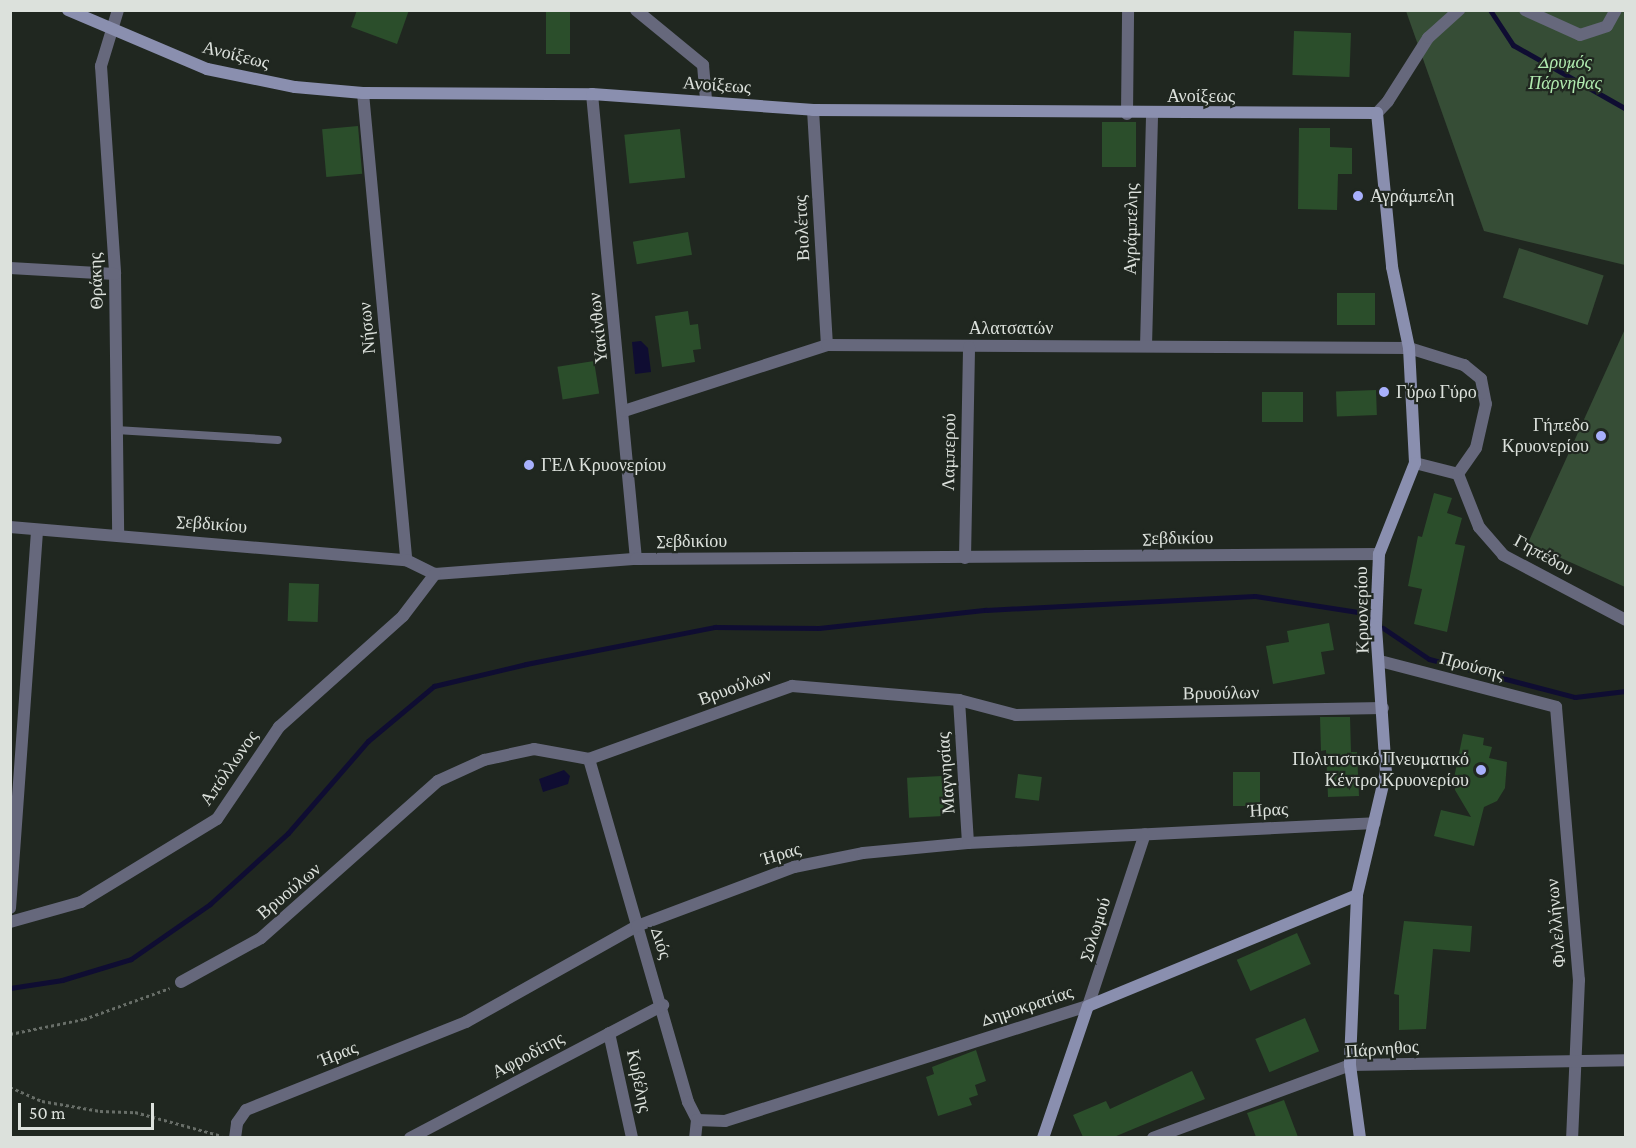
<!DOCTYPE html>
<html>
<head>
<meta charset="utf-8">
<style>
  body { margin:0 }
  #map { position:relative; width:1636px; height:1148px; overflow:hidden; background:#202720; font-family:"Crimson Pro",serif }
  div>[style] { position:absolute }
  .green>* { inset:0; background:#364d36; transform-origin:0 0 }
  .water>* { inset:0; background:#0f0d32 }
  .stream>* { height:5px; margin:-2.5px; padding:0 2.5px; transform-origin:2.5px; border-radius:2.5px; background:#0f0d32 }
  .building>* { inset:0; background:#2b4e2b; transform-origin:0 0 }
  .path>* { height:3px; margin-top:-1.5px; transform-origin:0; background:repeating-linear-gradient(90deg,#686e68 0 3px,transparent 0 6px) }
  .lane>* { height:8px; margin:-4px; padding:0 4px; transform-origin:4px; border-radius:4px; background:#66687c }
  .street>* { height:12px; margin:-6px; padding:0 6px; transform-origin:6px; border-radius:6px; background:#66687c }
  .secondary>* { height:12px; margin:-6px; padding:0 6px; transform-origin:6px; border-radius:6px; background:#8a8faf }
  .dots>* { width:16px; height:16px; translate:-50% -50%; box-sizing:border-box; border:3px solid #202720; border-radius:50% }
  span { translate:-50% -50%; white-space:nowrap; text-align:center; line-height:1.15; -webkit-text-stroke:4.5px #202720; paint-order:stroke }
  .street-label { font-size:18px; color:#dce1dc }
  .park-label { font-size:18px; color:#b0eaaf; font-style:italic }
  .poi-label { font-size:18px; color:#dce1dc }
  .left { translate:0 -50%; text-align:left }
  .right { translate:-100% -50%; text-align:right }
  .frame { position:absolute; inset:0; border:12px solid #dce1dc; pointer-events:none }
  .scale { position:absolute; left:18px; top:1103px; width:136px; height:27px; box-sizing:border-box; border:3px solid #dce1dc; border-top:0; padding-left:8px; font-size:18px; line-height:21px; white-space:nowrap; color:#dce1dc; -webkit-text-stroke:4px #202720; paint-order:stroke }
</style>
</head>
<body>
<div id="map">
  <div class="green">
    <div style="clip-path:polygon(1406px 11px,1625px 11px,1625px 265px,1484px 231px)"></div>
    <div style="left:1519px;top:248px;width:89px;height:52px;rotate:18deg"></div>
    <div style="clip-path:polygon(1625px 329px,1625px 587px,1528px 543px)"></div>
  </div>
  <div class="water">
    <div style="clip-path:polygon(641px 341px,648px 348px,651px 372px,635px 374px,632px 342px)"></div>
    <div style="clip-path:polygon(564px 770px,570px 776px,568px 784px,543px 792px,539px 779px)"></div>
  </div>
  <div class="stream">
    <div style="left:1490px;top:10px;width:42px;rotate:56.7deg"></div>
    <div style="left:1513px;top:45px;width:130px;rotate:29.5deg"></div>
    <div style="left:1383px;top:628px;width:55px;rotate:34deg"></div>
    <div style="left:1429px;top:659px;width:151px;rotate:14.6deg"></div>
    <div style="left:1575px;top:697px;width:51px;rotate:-6.7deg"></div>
    <div style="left:10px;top:988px;width:53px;rotate:-8.7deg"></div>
    <div style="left:62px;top:980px;width:72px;rotate:-16.9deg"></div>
    <div style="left:131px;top:959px;width:96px;rotate:-34.8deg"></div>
    <div style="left:210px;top:904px;width:105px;rotate:-42.3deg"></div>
    <div style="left:288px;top:833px;width:122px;rotate:-49deg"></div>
    <div style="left:368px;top:741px;width:86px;rotate:-39.8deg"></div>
    <div style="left:434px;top:686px;width:95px;rotate:-13.4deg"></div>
    <div style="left:526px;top:664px;width:193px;rotate:-11.1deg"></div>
    <div style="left:715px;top:627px;width:104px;rotate:0.6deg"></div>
    <div style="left:819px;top:628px;width:168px;rotate:-6.2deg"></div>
    <div style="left:986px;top:610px;width:269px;rotate:-3deg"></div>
    <div style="left:1255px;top:596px;width:104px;rotate:8.8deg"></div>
    <div style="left:1358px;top:612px;width:13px;rotate:32deg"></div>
  </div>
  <div class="building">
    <div style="clip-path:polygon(357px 10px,409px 10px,397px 44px,351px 27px)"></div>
    <div style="left:546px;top:10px;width:24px;height:44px"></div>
    <div style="left:1294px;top:31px;width:57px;height:44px;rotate:2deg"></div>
    <div style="left:1102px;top:122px;width:34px;height:45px"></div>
    <div style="left:358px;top:126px;width:48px;height:36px;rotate:85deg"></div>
    <div style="clip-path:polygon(1299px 128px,1330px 128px,1330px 147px,1352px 148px,1352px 174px,1338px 174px,1337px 210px,1298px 209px)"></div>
    <div style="left:680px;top:129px;width:49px;height:56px;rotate:84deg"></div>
    <div style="left:688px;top:232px;width:23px;height:56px;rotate:80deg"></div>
    <div style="left:1375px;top:293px;width:32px;height:38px;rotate:90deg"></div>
    <div style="clip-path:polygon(688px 311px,690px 325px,698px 324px,701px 349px,693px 350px,695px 362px,662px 367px,655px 316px)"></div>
    <div style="left:594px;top:361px;width:33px;height:37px;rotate:81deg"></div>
    <div style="left:1376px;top:390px;width:25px;height:40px;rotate:88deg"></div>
    <div style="left:1262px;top:392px;width:41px;height:30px"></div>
    <div style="clip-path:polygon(1434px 493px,1452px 498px,1447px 513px,1462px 518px,1455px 544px,1465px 546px,1447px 632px,1414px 624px,1422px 589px,1408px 586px,1418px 536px,1422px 537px)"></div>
    <div style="left:289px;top:583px;width:30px;height:38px;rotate:2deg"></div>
    <div style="clip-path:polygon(1329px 623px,1334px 650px,1321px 652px,1325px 674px,1273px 684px,1266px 646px,1289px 642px,1287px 631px)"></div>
    <div style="clip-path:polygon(1320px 717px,1350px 717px,1351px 752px,1357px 752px,1359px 796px,1328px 797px,1326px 750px,1321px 751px)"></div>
    <div style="clip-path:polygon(1463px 734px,1484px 738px,1483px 745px,1492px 747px,1489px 758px,1507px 762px,1505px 788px,1497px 801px,1484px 807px,1474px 846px,1434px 836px,1441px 810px,1471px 817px,1455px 790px,1454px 778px)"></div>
    <div style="left:1260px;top:772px;width:34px;height:27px;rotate:90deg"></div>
    <div style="left:1018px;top:774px;width:24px;height:24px;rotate:7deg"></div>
    <div style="left:942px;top:776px;width:40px;height:35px;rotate:87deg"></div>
    <div style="clip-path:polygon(1404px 921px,1472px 926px,1470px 952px,1433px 949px,1426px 1029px,1399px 1030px,1399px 995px,1394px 994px)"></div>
    <div style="left:1297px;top:933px;width:34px;height:66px;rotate:66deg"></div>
    <div style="left:1305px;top:1018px;width:36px;height:54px;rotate:67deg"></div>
    <div style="clip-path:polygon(976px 1050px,986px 1081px,975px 1085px,978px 1095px,969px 1098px,972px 1105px,938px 1116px,926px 1077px,934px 1074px,932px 1067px)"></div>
    <div style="clip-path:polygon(1192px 1071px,1205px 1099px,1114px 1137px,1083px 1137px,1073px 1115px,1106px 1101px,1110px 1109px)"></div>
    <div style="clip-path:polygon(1284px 1100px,1298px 1137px,1256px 1137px,1247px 1113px)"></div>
  </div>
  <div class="path">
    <div style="left:10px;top:1034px;width:76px;rotate:-11.5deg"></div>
    <div style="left:84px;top:1019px;width:91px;rotate:-19.8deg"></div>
    <div style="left:10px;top:1087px;width:35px;rotate:24deg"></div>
    <div style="left:42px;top:1101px;width:59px;rotate:9.8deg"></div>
    <div style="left:100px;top:1111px;width:35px;rotate:2deg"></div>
    <div style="left:135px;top:1112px;width:90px;rotate:15.4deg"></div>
  </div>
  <div class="lane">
    <div style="left:116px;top:430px;width:162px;rotate:3.5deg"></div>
  </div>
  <div class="street">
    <div style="left:118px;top:10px;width:59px;rotate:106.9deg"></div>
    <div style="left:101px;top:66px;width:208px;rotate:86.1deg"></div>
    <div style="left:115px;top:274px;width:260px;rotate:89.3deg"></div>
    <div style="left:636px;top:10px;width:87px;rotate:39.4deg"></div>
    <div style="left:703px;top:65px;width:37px;rotate:85deg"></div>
    <div style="left:1525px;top:10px;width:60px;rotate:24.4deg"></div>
    <div style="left:1580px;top:35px;width:28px;rotate:-18deg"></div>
    <div style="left:1607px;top:26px;width:18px;rotate:-61deg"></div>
    <div style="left:363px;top:93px;width:469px;rotate:84.7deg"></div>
    <div style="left:592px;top:94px;width:467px;rotate:84.6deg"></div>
    <div style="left:813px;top:110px;width:235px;rotate:86.6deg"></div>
    <div style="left:1377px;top:113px;width:16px;rotate:-47deg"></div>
    <div style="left:1388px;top:101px;width:75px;rotate:-57.6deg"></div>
    <div style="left:1428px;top:38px;width:42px;rotate:-42.1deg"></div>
    <div style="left:1127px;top:114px;width:104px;rotate:-89.4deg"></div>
    <div style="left:10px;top:268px;width:105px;rotate:3.3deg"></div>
    <div style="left:1146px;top:346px;width:232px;rotate:-88.5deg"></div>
    <div style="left:624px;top:411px;width:213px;rotate:-18deg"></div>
    <div style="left:827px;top:345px;width:582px;rotate:0.3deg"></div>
    <div style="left:1409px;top:348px;width:58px;rotate:17.2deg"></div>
    <div style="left:1464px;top:365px;width:22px;rotate:39deg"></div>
    <div style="left:1481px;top:379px;width:25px;rotate:79deg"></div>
    <div style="left:1486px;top:404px;width:45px;rotate:102.8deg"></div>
    <div style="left:1476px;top:448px;width:32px;rotate:125deg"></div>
    <div style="left:1415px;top:463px;width:44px;rotate:14.3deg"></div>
    <div style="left:1458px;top:474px;width:57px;rotate:68.4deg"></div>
    <div style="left:1479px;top:527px;width:37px;rotate:49deg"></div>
    <div style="left:1503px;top:555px;width:139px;rotate:27.9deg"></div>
    <div style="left:10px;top:527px;width:397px;rotate:4.8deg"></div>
    <div style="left:406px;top:560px;width:32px;rotate:26deg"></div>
    <div style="left:435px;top:574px;width:202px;rotate:-4.3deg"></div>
    <div style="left:636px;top:559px;width:743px;rotate:-0.39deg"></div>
    <div style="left:965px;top:558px;width:211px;rotate:-88.9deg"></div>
    <div style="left:1380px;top:661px;width:182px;rotate:14.6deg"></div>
    <div style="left:1556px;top:707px;width:274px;rotate:85.2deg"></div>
    <div style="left:1579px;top:980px;width:158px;rotate:92.5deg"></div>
    <div style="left:959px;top:700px;width:143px;rotate:86.4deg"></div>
    <div style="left:589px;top:759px;width:357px;rotate:73.9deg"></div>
    <div style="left:688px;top:1102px;width:20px;rotate:63deg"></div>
    <div style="left:697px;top:1120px;width:18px;rotate:96deg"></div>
    <div style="left:10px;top:908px;width:379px;rotate:-85.9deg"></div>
    <div style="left:10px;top:922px;width:74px;rotate:-15.7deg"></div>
    <div style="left:81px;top:902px;width:159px;rotate:-31.4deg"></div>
    <div style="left:217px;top:819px;width:111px;rotate:-56deg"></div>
    <div style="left:279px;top:727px;width:166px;rotate:-41.8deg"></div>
    <div style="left:403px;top:616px;width:53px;rotate:-52.7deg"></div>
    <div style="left:181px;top:982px;width:91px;rotate:-28.8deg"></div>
    <div style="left:261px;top:938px;width:237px;rotate:-41.6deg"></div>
    <div style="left:438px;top:781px;width:51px;rotate:-24.5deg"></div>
    <div style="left:484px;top:760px;width:51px;rotate:-12.4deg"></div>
    <div style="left:534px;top:749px;width:56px;rotate:10.3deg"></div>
    <div style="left:589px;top:759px;width:216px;rotate:-19.8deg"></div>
    <div style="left:792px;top:686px;width:168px;rotate:4.8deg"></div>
    <div style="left:959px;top:700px;width:59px;rotate:14.7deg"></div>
    <div style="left:1016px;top:715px;width:367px;rotate:-1.1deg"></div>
    <div style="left:609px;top:1033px;width:107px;rotate:77.6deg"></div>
    <div style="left:697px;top:1120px;width:28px;rotate:2deg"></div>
    <div style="left:725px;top:1121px;width:381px;rotate:-17.6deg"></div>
    <div style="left:1088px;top:1006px;width:181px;rotate:-71.7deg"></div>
    <div style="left:235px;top:1138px;width:15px;rotate:-82deg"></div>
    <div style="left:237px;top:1123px;width:16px;rotate:-55deg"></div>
    <div style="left:246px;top:1110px;width:237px;rotate:-21.8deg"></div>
    <div style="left:466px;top:1022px;width:196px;rotate:-29.3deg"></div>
    <div style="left:637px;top:926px;width:168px;rotate:-20.6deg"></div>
    <div style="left:794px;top:867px;width:70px;rotate:-11.5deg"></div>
    <div style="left:863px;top:853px;width:105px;rotate:-5.4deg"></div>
    <div style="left:968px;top:843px;width:407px;rotate:-2.8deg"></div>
    <div style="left:410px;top:1138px;width:286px;rotate:-27.7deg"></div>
    <div style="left:1153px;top:1138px;width:210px;rotate:-20.3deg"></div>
    <div style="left:1350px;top:1065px;width:276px;rotate:-1deg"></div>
  </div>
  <div class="secondary">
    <div style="left:68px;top:10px;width:151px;rotate:23deg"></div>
    <div style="left:207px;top:69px;width:90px;rotate:11.6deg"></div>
    <div style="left:295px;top:87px;width:68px;rotate:5deg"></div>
    <div style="left:363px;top:93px;width:229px;rotate:0.3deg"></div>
    <div style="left:592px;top:94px;width:222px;rotate:4.1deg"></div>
    <div style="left:813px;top:110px;width:564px;rotate:0.3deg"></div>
    <div style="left:1377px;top:113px;width:155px;rotate:84.4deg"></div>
    <div style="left:1392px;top:267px;width:83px;rotate:78.1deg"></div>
    <div style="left:1409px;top:348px;width:115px;rotate:87deg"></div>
    <div style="left:1415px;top:463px;width:98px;rotate:111.6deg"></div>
    <div style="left:1379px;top:554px;width:73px;rotate:92.4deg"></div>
    <div style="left:1376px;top:627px;width:145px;rotate:86.1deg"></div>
    <div style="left:1386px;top:772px;width:126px;rotate:103.3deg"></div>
    <div style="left:1357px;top:895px;width:170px;rotate:92.4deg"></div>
    <div style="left:1350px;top:1065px;width:74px;rotate:82.2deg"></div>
    <div style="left:1043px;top:1138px;width:139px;rotate:-71.2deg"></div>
    <div style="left:1088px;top:1006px;width:291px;rotate:-22.4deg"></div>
  </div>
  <div class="dots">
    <div style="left:1358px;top:196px;background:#a8b0fc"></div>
    <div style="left:1384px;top:392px;background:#a8b0fc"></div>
    <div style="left:1601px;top:436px;background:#a8b0fc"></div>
    <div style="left:529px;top:465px;background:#a8b0fc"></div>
    <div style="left:1481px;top:770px;background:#a8b0fc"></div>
  </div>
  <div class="street-label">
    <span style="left:236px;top:55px;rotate:14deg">Ανοίξεως</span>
    <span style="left:717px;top:85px;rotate:4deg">Ανοίξεως</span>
    <span style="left:1201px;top:96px">Ανοίξεως</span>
    <span style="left:802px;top:228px;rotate:-93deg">Βιολέτας</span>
    <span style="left:1131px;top:229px;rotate:-89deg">Αγράμπελης</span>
    <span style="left:96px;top:281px;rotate:-92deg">Θράκης</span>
    <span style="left:367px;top:328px;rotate:-95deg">Νήσων</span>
    <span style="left:598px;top:328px;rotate:-96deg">Υακίνθων</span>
    <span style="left:1011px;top:328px">Αλατσατών</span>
    <span style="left:949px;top:452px;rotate:-89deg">Λαμπερού</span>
    <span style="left:212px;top:524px;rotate:5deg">Σεβδικίου</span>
    <span style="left:1178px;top:538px;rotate:-1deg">Σεβδικίου</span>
    <span style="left:692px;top:541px">Σεβδικίου</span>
    <span style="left:1544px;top:555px;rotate:29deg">Γηπέδου</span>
    <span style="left:1362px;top:610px;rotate:-91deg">Κρυονερίου</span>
    <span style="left:1472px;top:666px;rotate:15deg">Προύσης</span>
    <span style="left:735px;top:687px;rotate:-20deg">Βρυούλων</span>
    <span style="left:1221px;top:693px;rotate:-1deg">Βρυούλων</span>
    <span style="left:229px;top:768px;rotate:-55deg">Απόλλωνος</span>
    <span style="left:946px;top:773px;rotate:-94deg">Μαγνησίας</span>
    <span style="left:1268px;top:810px;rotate:-3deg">Ήρας</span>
    <span style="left:781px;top:854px;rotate:-17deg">Ήρας</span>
    <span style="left:289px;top:891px;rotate:-40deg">Βρυούλων</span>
    <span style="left:1556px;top:923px;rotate:-95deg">Φιλελλήνων</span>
    <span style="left:1095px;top:929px;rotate:-72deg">Σολωμού</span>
    <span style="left:661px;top:943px;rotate:72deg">Διός</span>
    <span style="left:1027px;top:1006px;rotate:-18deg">Δημοκρατίας</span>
    <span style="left:1382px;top:1049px;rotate:-4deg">Πάρνηθος</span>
    <span style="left:338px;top:1054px;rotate:-22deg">Ήρας</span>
    <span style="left:528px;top:1055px;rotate:-28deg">Αφροδίτης</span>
    <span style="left:639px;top:1081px;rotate:78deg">Κυβέλης</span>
  </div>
  <div class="park-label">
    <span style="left:1565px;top:73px">Δρυμός<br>Πάρνηθας</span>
  </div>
  <div class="poi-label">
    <span class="left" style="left:1370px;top:196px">Αγράμπελη</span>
    <span class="left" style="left:1396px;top:392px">Γύρω Γύρο</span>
    <span class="right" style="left:1589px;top:436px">Γήπεδο<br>Κρυονερίου</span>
    <span class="left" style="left:541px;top:465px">ΓΕΛ Κρυονερίου</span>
    <span class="right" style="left:1469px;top:770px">Πολιτιστικό Πνευματικό<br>Κέντρο Κρυονερίου</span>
  </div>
  <div class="frame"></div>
  <div class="scale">50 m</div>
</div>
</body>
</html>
